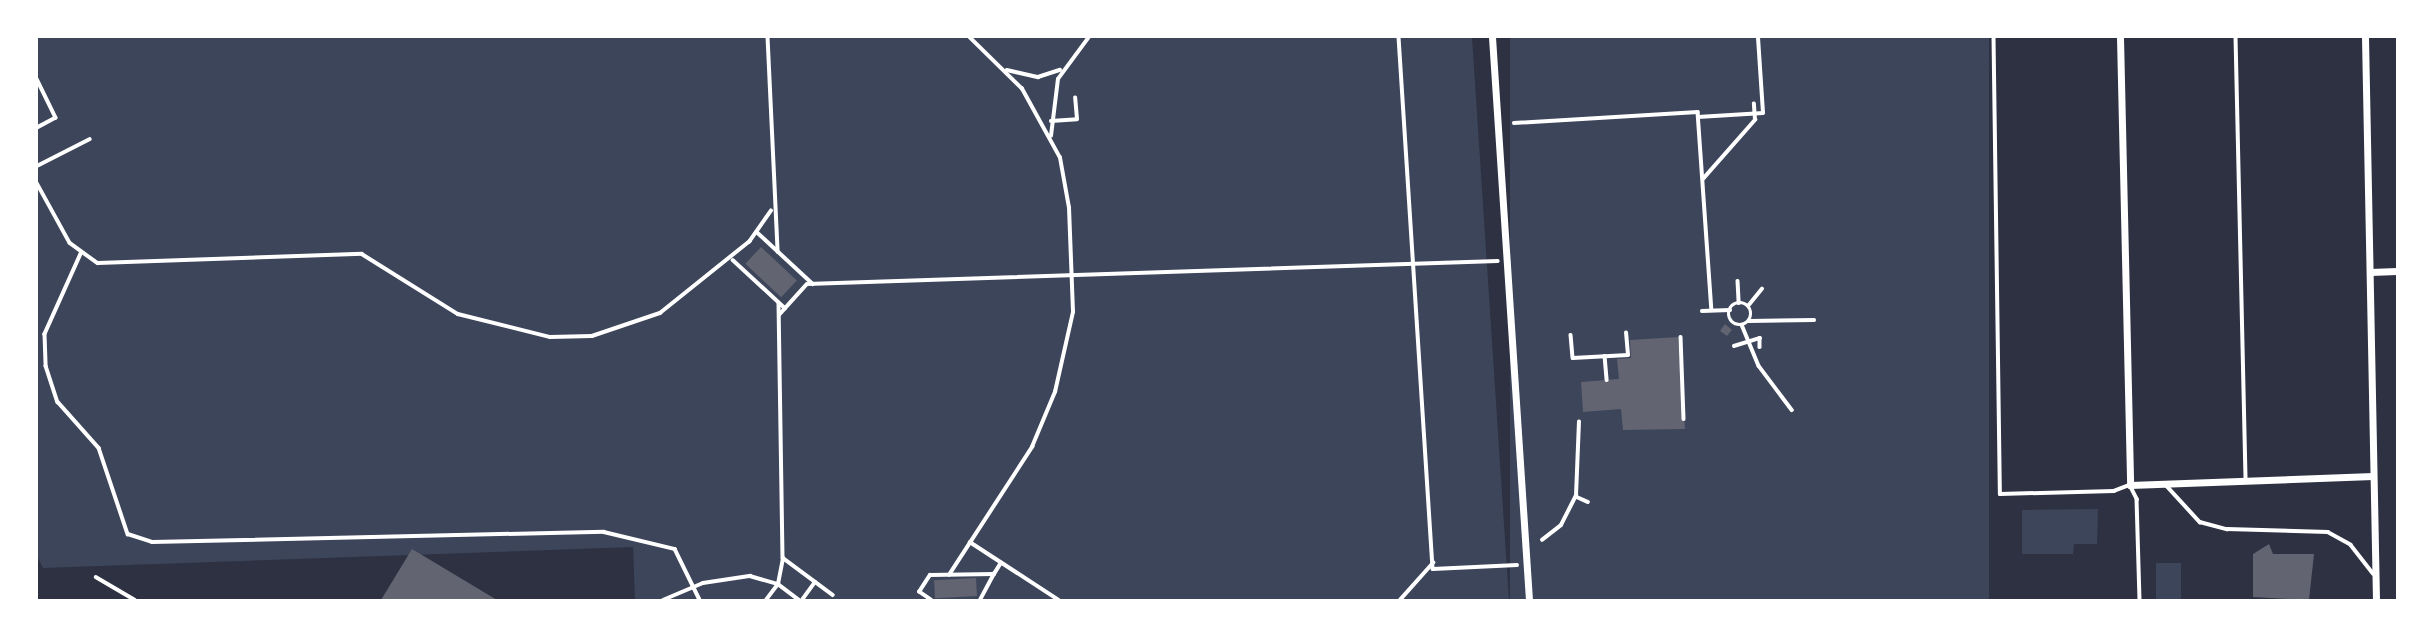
<!DOCTYPE html>
<html>
<head>
<meta charset="utf-8">
<style>
  body { margin:0 }
  #map { position:relative; width:2434px; height:637px; overflow:hidden; background:#2d3142; font-family:Cabin,sans-serif }
  div>[style] { position:absolute }
  .green>* { inset:0; background:#3c4559; transform-origin:0 0 }
  .building>* { inset:0; background:#626471; transform-origin:0 0 }
  .path>* { height:3.5px; margin:-1.75px; padding:0 1.75px; transform-origin:1.75px; border-radius:1.75px; background:#fff }
  .path>.ring { margin:-1.75px; padding:0; box-sizing:content-box; background:none; border:3.5px solid #fff; border-radius:50% }
  .service>* { height:3.5px; margin:-1.75px; padding:0 1.75px; transform-origin:1.75px; border-radius:1.75px; background:#fff }
  .minor>* { height:7px; margin:-3.5px; padding:0 3.5px; transform-origin:3.5px; border-radius:3.5px; background:#fff }
  span { translate:-50% -50%; white-space:nowrap; text-align:center; line-height:1.15; -webkit-text-stroke:7px #fff; paint-order:stroke }
  .frame { position:absolute; inset:0; border:38px solid #fff; pointer-events:none }
</style>
</head>
<body>
<div id="map">
  <div class="green">
    <div style="clip-path:polygon(37px 37px,1472px 37px,1509px 600px,635px 600px,633px 547px,43px 568px,37px 556px)"></div>
    <div style="left:1510px;top:37px;width:479px;height:564px"></div>
    <div style="clip-path:polygon(2098px 509px,2097px 544px,2074px 544px,2073px 554px,2022px 554px,2022px 510px)"></div>
    <div style="left:2156px;top:563px;width:25px;height:37px"></div>
  </div>
  <div class="building">
    <div style="left:761px;top:247px;width:49px;height:23px;rotate:43deg"></div>
    <div style="clip-path:polygon(1725px 324px,1732px 330px,1727px 336px,1720px 331px)"></div>
    <div style="clip-path:polygon(1678px 337px,1685px 429px,1623px 430px,1621px 409px,1583px 412px,1581px 382px,1619px 379px,1617px 359px,1631px 358px,1630px 340px)"></div>
    <div style="clip-path:polygon(2269px 544px,2273px 554px,2314px 554px,2309px 600px,2253px 597px,2253px 554px)"></div>
    <div style="clip-path:polygon(412px 549px,497px 600px,381px 600px)"></div>
    <div style="left:976px;top:578px;width:18px;height:42px;rotate:87deg"></div>
  </div>
  <div class="path">
    <div style="left:768px;top:37px;width:215px;rotate:87.3deg"></div>
    <div style="left:1399px;top:37px;width:533px;rotate:86.34deg"></div>
    <div style="left:1433px;top:569px;width:84px;rotate:-2.7deg"></div>
    <div style="left:1007px;top:70px;width:32px;rotate:13deg"></div>
    <div style="left:1038px;top:77px;width:23px;rotate:-18deg"></div>
    <div style="left:1698px;top:117px;width:65px;rotate:-3.5deg"></div>
    <div style="left:1763px;top:113px;width:76px;rotate:-93.8deg"></div>
    <div style="left:1051px;top:121px;width:26px;rotate:-4deg"></div>
    <div style="left:1077px;top:119px;width:21px;rotate:-95deg"></div>
    <div style="left:1514px;top:123px;width:184px;rotate:-3.4deg"></div>
    <div style="left:1698px;top:112px;width:198px;rotate:86deg"></div>
    <div style="left:1051px;top:136px;width:57px;rotate:-83deg"></div>
    <div style="left:1058px;top:79px;width:52px;rotate:-53.6deg"></div>
    <div style="left:37px;top:166px;width:59px;rotate:-27deg"></div>
    <div style="left:1703px;top:179px;width:79px;rotate:-48.6deg"></div>
    <div style="left:1755px;top:120px;width:16px;rotate:-94deg"></div>
    <div style="left:37px;top:183px;width:68px;rotate:61.2deg"></div>
    <div style="left:70px;top:243px;width:34px;rotate:36deg"></div>
    <div style="left:98px;top:263px;width:264px;rotate:-2deg"></div>
    <div style="left:362px;top:254px;width:113px;rotate:32deg"></div>
    <div style="left:458px;top:314px;width:95px;rotate:14deg"></div>
    <div style="left:550px;top:337px;width:42px;rotate:-1.4deg"></div>
    <div style="left:592px;top:336px;width:72px;rotate:-18.7deg"></div>
    <div style="left:660px;top:313px;width:115px;rotate:-38.7deg"></div>
    <div style="left:758px;top:233px;width:75px;rotate:42.8deg"></div>
    <div style="left:749px;top:242px;width:38px;rotate:-55deg"></div>
    <div style="left:81px;top:254px;width:88px;rotate:114.2deg"></div>
    <div style="left:45px;top:334px;width:32px;rotate:88deg"></div>
    <div style="left:46px;top:366px;width:38px;rotate:72deg"></div>
    <div style="left:58px;top:402px;width:62px;rotate:48.3deg"></div>
    <div style="left:99px;top:448px;width:91px;rotate:71.4deg"></div>
    <div style="left:128px;top:534px;width:25px;rotate:18deg"></div>
    <div style="left:152px;top:542px;width:452px;rotate:-1.3deg"></div>
    <div style="left:604px;top:532px;width:73px;rotate:13.5deg"></div>
    <div style="left:675px;top:549px;width:57px;rotate:63.9deg"></div>
    <div style="left:733px;top:260px;width:71px;rotate:42.7deg"></div>
    <div style="left:1738px;top:281px;width:22px;rotate:87deg"></div>
    <div style="left:807px;top:284px;width:691px;rotate:-1.91deg"></div>
    <div style="left:779px;top:303px;width:255px;rotate:89.1deg"></div>
    <div style="left:783px;top:558px;width:62px;rotate:36.5deg"></div>
    <div class="ring" style="left:1729px;top:303px;width:18.5px;height:18.5px"></div>
    <div style="left:1748px;top:306px;width:22px;rotate:-51deg"></div>
    <div style="left:1702px;top:311px;width:28px;rotate:-2deg"></div>
    <div style="left:779px;top:315px;width:40px;rotate:-48deg"></div>
    <div style="left:1749px;top:321px;width:65px;rotate:-0.9deg"></div>
    <div style="left:1742px;top:325px;width:44px;rotate:67.5deg"></div>
    <div style="left:1759px;top:366px;width:55px;rotate:53.1deg"></div>
    <div style="left:1571px;top:335px;width:23px;rotate:85deg"></div>
    <div style="left:1573px;top:358px;width:55px;rotate:-3.1deg"></div>
    <div style="left:1628px;top:355px;width:22px;rotate:-95deg"></div>
    <div style="left:1681px;top:337px;width:82px;rotate:87.9deg"></div>
    <div style="left:1734px;top:346px;width:27px;rotate:-17deg"></div>
    <div style="left:1760px;top:338px;width:9px;rotate:90deg"></div>
    <div style="left:1605px;top:356px;width:24px;rotate:85deg"></div>
    <div style="left:1577px;top:497px;width:12px;rotate:24deg"></div>
    <div style="left:1542px;top:540px;width:24px;rotate:-38deg"></div>
    <div style="left:1561px;top:525px;width:33px;rotate:-63deg"></div>
    <div style="left:1576px;top:496px;width:74px;rotate:-87.7deg"></div>
    <div style="left:970px;top:542px;width:106px;rotate:33.1deg"></div>
    <div style="left:949px;top:575px;width:153px;rotate:-57deg"></div>
    <div style="left:1032px;top:447px;width:60px;rotate:-67.3deg"></div>
    <div style="left:1055px;top:392px;width:82px;rotate:-77.3deg"></div>
    <div style="left:1073px;top:312px;width:104px;rotate:-92.2deg"></div>
    <div style="left:1069px;top:208px;width:51px;rotate:-100.2deg"></div>
    <div style="left:1060px;top:158px;width:79px;rotate:-118.8deg"></div>
    <div style="left:1022px;top:89px;width:74px;rotate:-135.5deg"></div>
    <div style="left:96px;top:577px;width:45px;rotate:30.5deg"></div>
    <div style="left:663px;top:600px;width:43px;rotate:-23deg"></div>
    <div style="left:703px;top:583px;width:48px;rotate:-8.5deg"></div>
    <div style="left:750px;top:576px;width:29px;rotate:16deg"></div>
    <div style="left:778px;top:584px;width:26px;rotate:37deg"></div>
    <div style="left:766px;top:600px;width:20px;rotate:-53deg"></div>
    <div style="left:778px;top:584px;width:26px;rotate:-79deg"></div>
    <div style="left:802px;top:600px;width:22px;rotate:-54deg"></div>
    <div style="left:931px;top:600px;width:14px;rotate:-146deg"></div>
    <div style="left:919px;top:592px;width:20px;rotate:-57deg"></div>
    <div style="left:930px;top:575px;width:64px;rotate:-0.9deg"></div>
    <div style="left:994px;top:574px;width:13px;rotate:-58deg"></div>
    <div style="left:980px;top:600px;width:30px;rotate:-62deg"></div>
    <div style="left:1400px;top:600px;width:50px;rotate:-48.3deg"></div>
  </div>
  <div class="service">
    <div style="left:1994px;top:37px;width:457px;rotate:89.2deg"></div>
    <div style="left:2000px;top:494px;width:114px;rotate:-1.5deg"></div>
    <div style="left:2114px;top:491px;width:17px;rotate:-21deg"></div>
    <div style="left:2130px;top:485px;width:16px;rotate:63deg"></div>
    <div style="left:2137px;top:499px;width:101px;rotate:88.3deg"></div>
    <div style="left:2236px;top:37px;width:443px;rotate:88.7deg"></div>
    <div style="left:37px;top:79px;width:43px;rotate:64deg"></div>
    <div style="left:56px;top:118px;width:21px;rotate:152deg"></div>
    <div style="left:2165px;top:484px;width:52px;rotate:47.4deg"></div>
    <div style="left:2200px;top:522px;width:28px;rotate:15deg"></div>
    <div style="left:2227px;top:529px;width:101px;rotate:1.7deg"></div>
    <div style="left:2328px;top:532px;width:26px;rotate:29deg"></div>
    <div style="left:2351px;top:545px;width:36px;rotate:52deg"></div>
  </div>
  <div class="minor">
    <div style="left:1492px;top:37px;width:564px;rotate:86.24deg"></div>
    <div style="left:2120px;top:37px;width:448px;rotate:88.7deg"></div>
    <div style="left:2130px;top:485px;width:243px;rotate:-2.1deg"></div>
    <div style="left:2365px;top:37px;width:563px;rotate:88.88deg"></div>
    <div style="left:2370px;top:272px;width:27px;rotate:-2deg"></div>
  </div>
  <div class="frame"></div>
</div>
</body>
</html>
